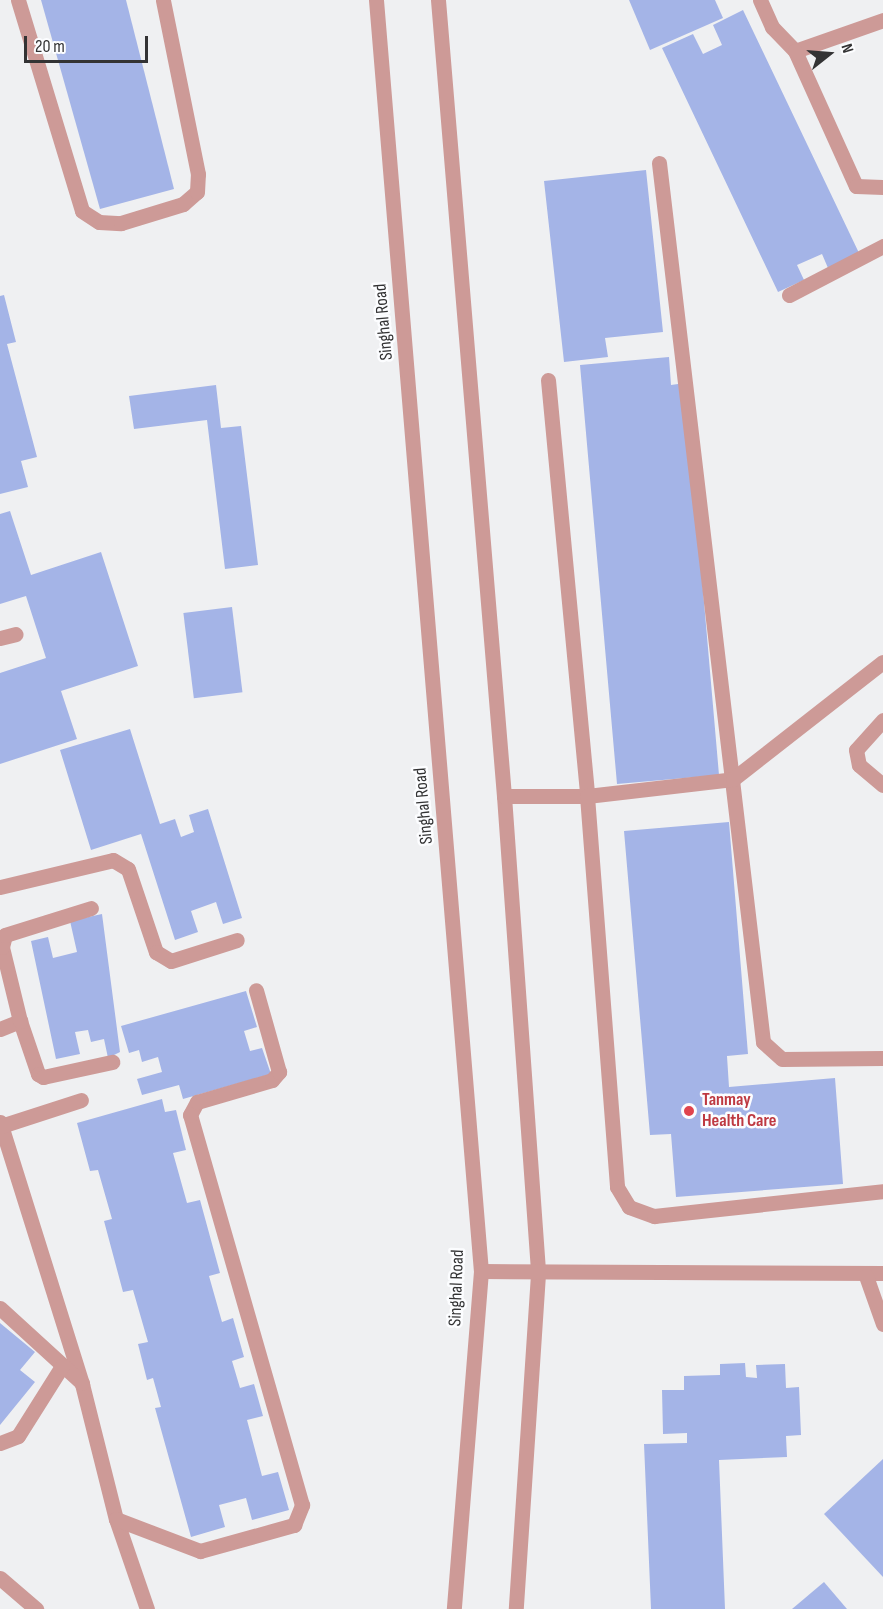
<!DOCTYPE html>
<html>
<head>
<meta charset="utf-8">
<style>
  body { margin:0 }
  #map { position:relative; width:883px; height:1609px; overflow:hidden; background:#eff0f2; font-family:"Sofia Sans Condensed",sans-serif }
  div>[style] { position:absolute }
  .building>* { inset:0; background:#a4b4e7; transform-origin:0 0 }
  .minor>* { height:15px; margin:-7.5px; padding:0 7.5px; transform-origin:7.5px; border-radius:7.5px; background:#cd9a97 }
  .dots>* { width:16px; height:16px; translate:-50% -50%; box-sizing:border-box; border:3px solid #fcfdff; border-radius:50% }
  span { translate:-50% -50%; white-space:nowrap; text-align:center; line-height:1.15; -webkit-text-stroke:5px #fcfdff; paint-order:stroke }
  .street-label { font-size:18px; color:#333334 }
  .health-label { font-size:18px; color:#be3a42; font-weight:700 }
  .left { translate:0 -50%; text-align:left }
  .north { position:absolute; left:799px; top:24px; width:60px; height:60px; -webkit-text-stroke:4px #fcfdff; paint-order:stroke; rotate:73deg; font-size:16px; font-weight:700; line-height:24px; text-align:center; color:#333334 }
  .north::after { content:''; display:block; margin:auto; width:21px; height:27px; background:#333334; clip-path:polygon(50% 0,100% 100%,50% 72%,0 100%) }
  .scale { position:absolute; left:24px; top:36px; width:124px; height:27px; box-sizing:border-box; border:3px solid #333334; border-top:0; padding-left:8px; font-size:18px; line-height:21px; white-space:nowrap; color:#333334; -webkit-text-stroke:4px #fcfdff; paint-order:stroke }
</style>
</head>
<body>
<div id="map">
  <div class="building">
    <div style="clip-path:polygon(41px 0,126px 0,174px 189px,100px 209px)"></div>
    <div style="clip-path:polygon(629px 0,715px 0,723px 18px,650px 50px)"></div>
    <div style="clip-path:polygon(743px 10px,859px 253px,828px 268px,822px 254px,797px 265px,804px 280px,778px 292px,662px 48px,693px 34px,703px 54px,722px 45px,713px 25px)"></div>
    <div style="clip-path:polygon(646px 170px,663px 332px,605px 338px,608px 357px,564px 362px,544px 181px)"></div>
    <div style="clip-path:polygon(4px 295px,16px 342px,7px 344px,37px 457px,21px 461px,28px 487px,0 494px,0 296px)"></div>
    <div style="clip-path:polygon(669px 357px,671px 385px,685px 383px,719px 775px,617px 784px,580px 365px)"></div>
    <div style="clip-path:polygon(216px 385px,221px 428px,241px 426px,258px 565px,225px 569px,207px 420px,134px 429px,129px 396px)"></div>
    <div style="clip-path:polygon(10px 511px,31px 575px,101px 552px,138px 666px,61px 691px,77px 739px,0 764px,0 673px,46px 658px,26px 596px,0 604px,0 514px)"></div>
    <div style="left:232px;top:607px;width:86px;height:49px;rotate:83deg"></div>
    <div style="clip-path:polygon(130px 729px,160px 824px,175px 819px,181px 837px,194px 832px,189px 815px,208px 809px,242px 918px,223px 924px,216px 902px,191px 911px,198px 932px,175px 940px,141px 834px,91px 850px,60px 750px)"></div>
    <div style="clip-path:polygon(729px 822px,748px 1054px,727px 1056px,729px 1087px,835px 1078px,843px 1184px,676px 1197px,671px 1134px,650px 1135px,624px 831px)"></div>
    <div style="clip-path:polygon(102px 914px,120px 1052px,108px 1058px,104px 1039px,91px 1042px,88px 1030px,75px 1032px,80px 1054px,56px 1059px,31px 941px,48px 937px,53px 958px,77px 952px,70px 921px)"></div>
    <div style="clip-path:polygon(246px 991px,257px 1027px,244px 1031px,250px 1051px,262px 1048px,271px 1074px,183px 1099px,179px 1085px,142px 1095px,137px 1079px,162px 1072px,158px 1057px,142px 1062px,139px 1050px,129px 1053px,121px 1026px)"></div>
    <div style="clip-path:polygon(162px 1099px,165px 1112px,176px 1110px,186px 1150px,173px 1153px,187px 1203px,200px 1200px,220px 1273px,209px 1276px,222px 1322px,233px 1318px,244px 1357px,232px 1361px,240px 1388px,254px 1384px,263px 1416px,247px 1420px,262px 1476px,278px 1472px,289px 1510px,252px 1520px,246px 1498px,219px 1505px,225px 1527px,191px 1537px,155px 1408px,161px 1407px,153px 1378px,147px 1380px,138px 1344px,148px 1342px,133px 1290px,123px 1292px,104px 1221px,112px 1219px,98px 1170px,90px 1171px,77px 1123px)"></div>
    <div style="clip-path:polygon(0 1323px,35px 1352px,20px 1370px,35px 1382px,0 1425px)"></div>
    <div style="clip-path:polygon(745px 1363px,746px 1377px,757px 1378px,756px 1365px,785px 1364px,786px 1388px,799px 1387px,801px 1435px,786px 1436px,787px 1457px,719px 1460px,725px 1609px,651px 1609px,644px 1444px,687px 1443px,687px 1433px,663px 1434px,662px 1390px,684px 1390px,684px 1376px,720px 1375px,720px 1364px)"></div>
    <div style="clip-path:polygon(883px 1459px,883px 1577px,824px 1514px)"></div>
    <div style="clip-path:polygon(824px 1582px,847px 1609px,792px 1609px)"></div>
  </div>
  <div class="minor">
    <div style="left:18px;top:0;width:220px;rotate:73.1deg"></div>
    <div style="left:82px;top:211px;width:20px;rotate:33deg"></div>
    <div style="left:99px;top:222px;width:22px;rotate:3deg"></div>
    <div style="left:121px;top:223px;width:65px;rotate:-17deg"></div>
    <div style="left:183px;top:204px;width:18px;rotate:-41deg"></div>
    <div style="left:197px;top:192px;width:18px;rotate:-87deg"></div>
    <div style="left:198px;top:174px;width:177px;rotate:-101.4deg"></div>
    <div style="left:376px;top:0;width:1275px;rotate:85.28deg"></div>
    <div style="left:481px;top:1271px;width:339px;rotate:94.6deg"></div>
    <div style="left:438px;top:0;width:799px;rotate:85.26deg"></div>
    <div style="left:504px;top:796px;width:479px;rotate:85.9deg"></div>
    <div style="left:538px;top:1274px;width:336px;rotate:93.8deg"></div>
    <div style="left:760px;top:0;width:30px;rotate:66deg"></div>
    <div style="left:772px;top:27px;width:33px;rotate:46deg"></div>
    <div style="left:883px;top:20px;width:93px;rotate:160.6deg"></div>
    <div style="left:795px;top:51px;width:148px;rotate:65.7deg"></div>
    <div style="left:856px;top:186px;width:27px;rotate:2deg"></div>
    <div style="left:659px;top:163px;width:885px;rotate:83.25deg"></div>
    <div style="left:763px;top:1042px;width:25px;rotate:42deg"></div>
    <div style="left:782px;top:1059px;width:101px;rotate:-0.6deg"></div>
    <div style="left:789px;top:295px;width:106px;rotate:-27.5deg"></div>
    <div style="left:548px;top:380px;width:418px;rotate:84.6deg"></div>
    <div style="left:587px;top:796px;width:392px;rotate:85.6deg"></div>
    <div style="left:617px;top:1187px;width:23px;rotate:59deg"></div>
    <div style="left:629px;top:1207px;width:27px;rotate:20deg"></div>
    <div style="left:654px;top:1216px;width:230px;rotate:-6.2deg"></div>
    <div style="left:0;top:638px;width:16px;rotate:-14deg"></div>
    <div style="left:883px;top:720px;width:40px;rotate:132deg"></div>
    <div style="left:856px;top:750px;width:15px;rotate:79deg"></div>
    <div style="left:859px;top:765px;width:31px;rotate:40deg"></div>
    <div style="left:504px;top:796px;width:83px"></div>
    <div style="left:587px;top:796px;width:147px;rotate:-6.6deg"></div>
    <div style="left:733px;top:779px;width:190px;rotate:-38deg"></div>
    <div style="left:0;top:887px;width:116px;rotate:-13.4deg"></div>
    <div style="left:113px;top:860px;width:17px;rotate:31deg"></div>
    <div style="left:128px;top:869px;width:88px;rotate:71.4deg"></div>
    <div style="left:156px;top:952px;width:17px;rotate:31deg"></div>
    <div style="left:171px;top:961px;width:69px;rotate:-17.7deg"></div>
    <div style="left:20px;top:1021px;width:56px;rotate:71.2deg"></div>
    <div style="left:38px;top:1074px;width:6px;rotate:31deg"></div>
    <div style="left:43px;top:1077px;width:71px;rotate:-12.3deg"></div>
    <div style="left:0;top:1029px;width:22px;rotate:-22deg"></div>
    <div style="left:20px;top:1021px;width:76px;rotate:-103.7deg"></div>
    <div style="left:2px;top:947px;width:12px;rotate:-76deg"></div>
    <div style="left:5px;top:935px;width:90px;rotate:-17.4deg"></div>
    <div style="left:0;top:1122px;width:275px;rotate:72.6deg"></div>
    <div style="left:82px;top:1384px;width:139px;rotate:75.9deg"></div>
    <div style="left:116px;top:1519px;width:95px;rotate:71deg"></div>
    <div style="left:1px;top:1126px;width:84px;rotate:-18deg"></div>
    <div style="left:481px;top:1271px;width:402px;rotate:0.3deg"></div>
    <div style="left:866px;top:1276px;width:51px;rotate:70.5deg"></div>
    <div style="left:0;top:1308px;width:111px;rotate:42.4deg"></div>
    <div style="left:0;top:1443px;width:19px;rotate:-21deg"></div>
    <div style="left:18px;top:1436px;width:83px;rotate:-57.8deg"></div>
    <div style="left:116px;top:1519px;width:90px;rotate:20.9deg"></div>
    <div style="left:200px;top:1551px;width:98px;rotate:-15.5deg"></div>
    <div style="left:294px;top:1525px;width:22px;rotate:-68deg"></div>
    <div style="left:302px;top:1505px;width:406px;rotate:-106deg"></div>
    <div style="left:190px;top:1115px;width:15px;rotate:-62deg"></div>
    <div style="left:197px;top:1102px;width:78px;rotate:-16.3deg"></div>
    <div style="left:272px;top:1080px;width:11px;rotate:-49deg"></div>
    <div style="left:279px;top:1072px;width:85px;rotate:-105.7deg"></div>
    <div style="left:0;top:1578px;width:48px;rotate:40.7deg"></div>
  </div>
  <div class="dots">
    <div style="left:689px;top:1111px;background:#e0444e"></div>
  </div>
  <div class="street-label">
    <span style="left:384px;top:322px;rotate:-95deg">Singhal Road</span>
    <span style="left:424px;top:806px;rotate:-95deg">Singhal Road</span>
    <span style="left:457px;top:1288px;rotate:-88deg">Singhal Road</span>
  </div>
  <div class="health-label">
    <span class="left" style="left:702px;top:1111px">Tanmay<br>Health Care</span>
  </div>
  <div class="north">N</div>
  <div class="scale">20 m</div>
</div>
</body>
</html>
